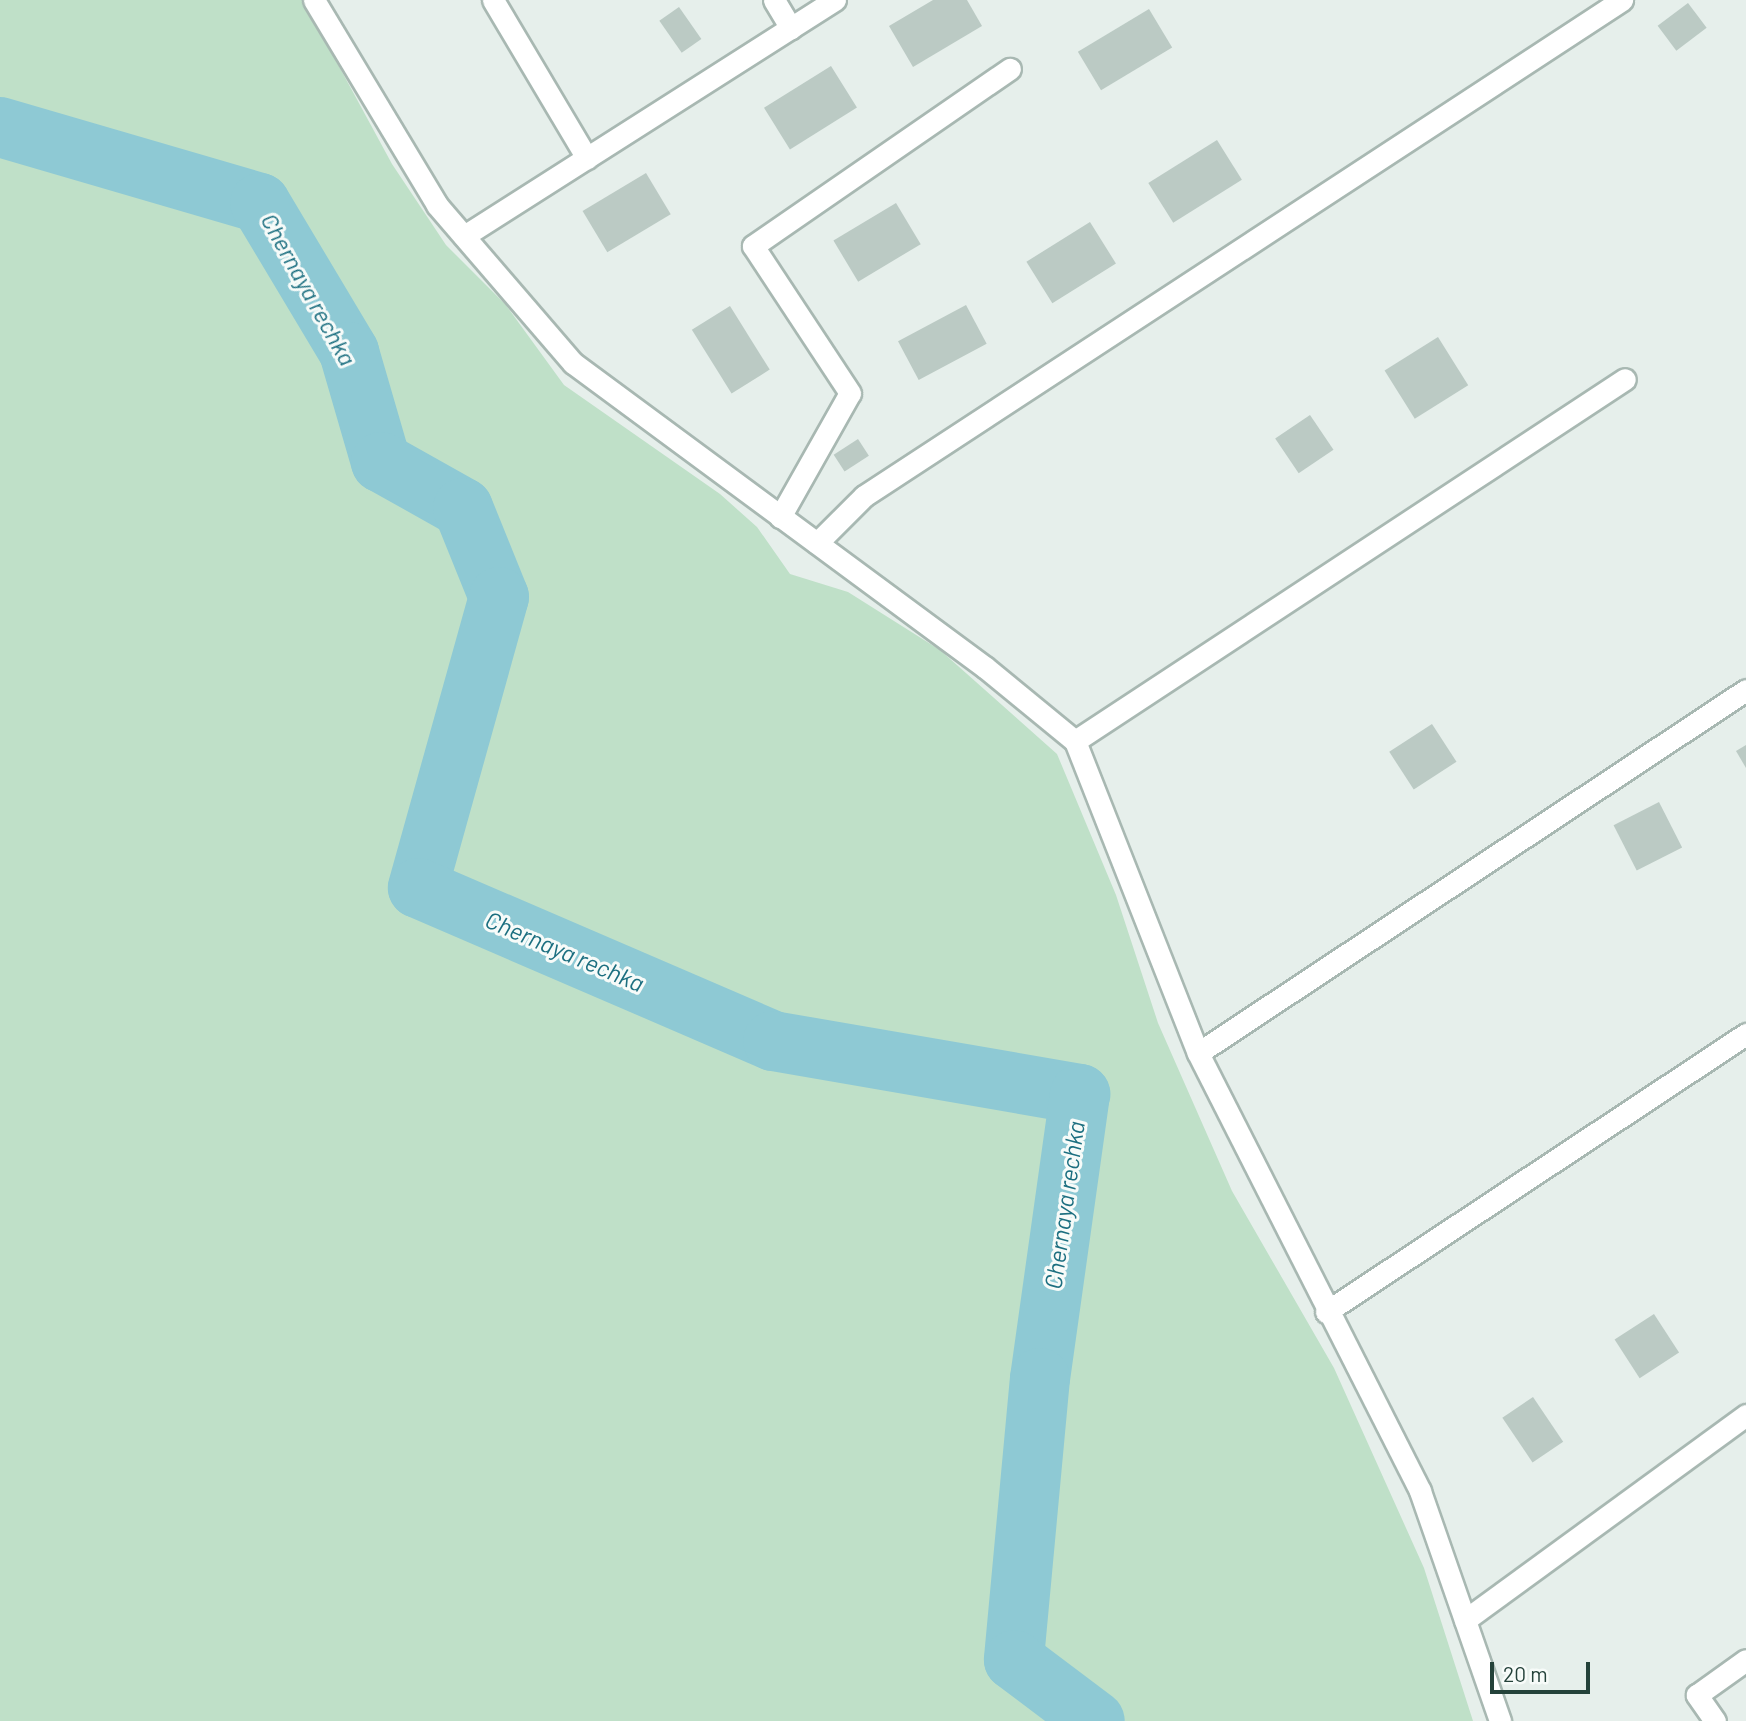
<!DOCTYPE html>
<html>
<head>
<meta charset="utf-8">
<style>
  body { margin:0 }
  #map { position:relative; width:1746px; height:1721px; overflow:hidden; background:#e6efeb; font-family:Barlow,sans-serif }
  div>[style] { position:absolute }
  .green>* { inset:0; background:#bfe0c8 }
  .river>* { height:60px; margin:-30px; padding:0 30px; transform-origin:30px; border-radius:30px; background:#8ec9d4 }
  .building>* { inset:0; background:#bbcac4; transform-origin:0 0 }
  .roads { filter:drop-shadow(2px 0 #a8b8b2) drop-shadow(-2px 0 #a8b8b2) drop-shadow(0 2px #a8b8b2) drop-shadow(0 -2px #a8b8b2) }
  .minor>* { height:21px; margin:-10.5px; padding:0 10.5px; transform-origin:10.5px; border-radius:10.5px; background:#fff }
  span { translate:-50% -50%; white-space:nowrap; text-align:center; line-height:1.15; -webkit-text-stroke:6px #f7fbf9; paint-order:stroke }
  .water-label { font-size:24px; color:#1c6f80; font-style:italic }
  .scale { position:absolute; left:1490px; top:1662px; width:100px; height:32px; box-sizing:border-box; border:4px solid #24423a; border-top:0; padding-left:9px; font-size:21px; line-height:24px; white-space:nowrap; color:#24423a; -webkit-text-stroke:5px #f7fbf9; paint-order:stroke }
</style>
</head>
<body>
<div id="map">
  <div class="green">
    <div style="clip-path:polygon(0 0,303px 0,392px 164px,446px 245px,505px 304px,564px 385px,720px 494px,757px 527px,790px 574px,848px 592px,940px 650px,1057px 754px,1116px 895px,1158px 1023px,1232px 1191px,1334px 1368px,1424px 1568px,1473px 1721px,0 1721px)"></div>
  </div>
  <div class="river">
    <div style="left:0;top:127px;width:271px;rotate:16.3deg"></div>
    <div style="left:260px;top:203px;width:174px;rotate:59.1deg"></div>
    <div style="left:349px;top:352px;width:115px;rotate:73.8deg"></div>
    <div style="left:381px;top:462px;width:94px;rotate:29.3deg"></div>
    <div style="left:463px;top:508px;width:96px;rotate:68deg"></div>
    <div style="left:499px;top:597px;width:302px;rotate:105.6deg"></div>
    <div style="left:418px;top:888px;width:387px;rotate:23.3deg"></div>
    <div style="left:773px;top:1041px;width:312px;rotate:9.8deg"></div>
    <div style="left:1080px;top:1094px;width:287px;rotate:98deg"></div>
    <div style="left:1040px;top:1378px;width:283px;rotate:95.3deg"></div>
    <div style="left:1014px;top:1660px;width:101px;rotate:37deg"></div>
  </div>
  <div class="building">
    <div style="clip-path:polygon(933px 0,967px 0,982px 26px,913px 67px,889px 26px)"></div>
    <div style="left:1688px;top:3px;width:31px;height:38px;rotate:53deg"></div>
    <div style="left:679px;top:7px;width:39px;height:24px;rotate:55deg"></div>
    <div style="left:1149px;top:9px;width:45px;height:83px;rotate:59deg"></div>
    <div style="left:831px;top:66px;width:49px;height:79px;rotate:58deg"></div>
    <div style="left:1217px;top:140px;width:47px;height:81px;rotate:58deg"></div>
    <div style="left:646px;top:173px;width:48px;height:74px;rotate:59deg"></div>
    <div style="left:896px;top:203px;width:48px;height:73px;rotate:59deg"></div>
    <div style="left:1090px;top:222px;width:49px;height:75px;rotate:58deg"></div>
    <div style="left:966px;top:305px;width:44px;height:77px;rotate:62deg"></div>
    <div style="left:730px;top:306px;width:75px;height:45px;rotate:58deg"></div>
    <div style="left:1438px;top:337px;width:57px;height:63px;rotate:58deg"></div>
    <div style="left:1310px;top:415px;width:42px;height:42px;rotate:56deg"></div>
    <div style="left:858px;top:439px;width:20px;height:29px;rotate:57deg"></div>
    <div style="left:1432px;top:724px;width:45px;height:51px;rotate:57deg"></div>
    <div style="clip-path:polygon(1746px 745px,1746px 768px,1736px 751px)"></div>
    <div style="left:1659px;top:802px;width:51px;height:51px;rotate:63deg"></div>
    <div style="left:1654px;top:1314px;width:46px;height:47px;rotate:57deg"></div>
    <div style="left:1533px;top:1397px;width:54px;height:37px;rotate:56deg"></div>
  </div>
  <div class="roads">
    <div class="minor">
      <div style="left:314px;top:0;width:239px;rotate:59deg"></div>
      <div style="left:437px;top:205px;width:208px;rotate:49.3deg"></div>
      <div style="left:573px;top:363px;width:513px;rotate:36.45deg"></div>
      <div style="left:986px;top:668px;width:115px;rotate:39.4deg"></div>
      <div style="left:1075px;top:741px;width:335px;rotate:68.5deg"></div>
      <div style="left:1198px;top:1053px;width:491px;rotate:63.1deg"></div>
      <div style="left:1420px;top:1491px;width:244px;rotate:70.8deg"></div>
      <div style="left:493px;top:0;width:184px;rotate:59.3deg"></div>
      <div style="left:774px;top:0;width:33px;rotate:59deg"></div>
      <div style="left:464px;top:236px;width:440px;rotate:-32.5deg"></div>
      <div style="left:780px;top:517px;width:142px;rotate:-60.6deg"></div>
      <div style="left:850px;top:393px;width:176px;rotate:-123.4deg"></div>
      <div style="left:753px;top:246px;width:312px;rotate:-34.6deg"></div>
      <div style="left:817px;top:543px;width:66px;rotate:-45deg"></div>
      <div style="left:864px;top:496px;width:906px;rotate:-33.2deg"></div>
      <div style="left:1075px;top:741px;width:658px;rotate:-33.35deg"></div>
      <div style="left:1198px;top:1053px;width:657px;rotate:-33.52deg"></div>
      <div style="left:1326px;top:1312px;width:504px;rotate:-33.5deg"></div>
      <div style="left:1465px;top:1620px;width:348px;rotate:-36.1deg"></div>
      <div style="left:1715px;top:1721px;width:32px;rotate:-125deg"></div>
      <div style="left:1697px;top:1695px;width:60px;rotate:-35.5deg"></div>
    </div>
  </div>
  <div class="water-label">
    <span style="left:309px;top:289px;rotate:61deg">Chernaya rechka</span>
    <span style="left:565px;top:951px;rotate:23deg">Chernaya rechka</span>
    <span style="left:1064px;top:1205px;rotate:-82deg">Chernaya rechka</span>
  </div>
  <div class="scale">20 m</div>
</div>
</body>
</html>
